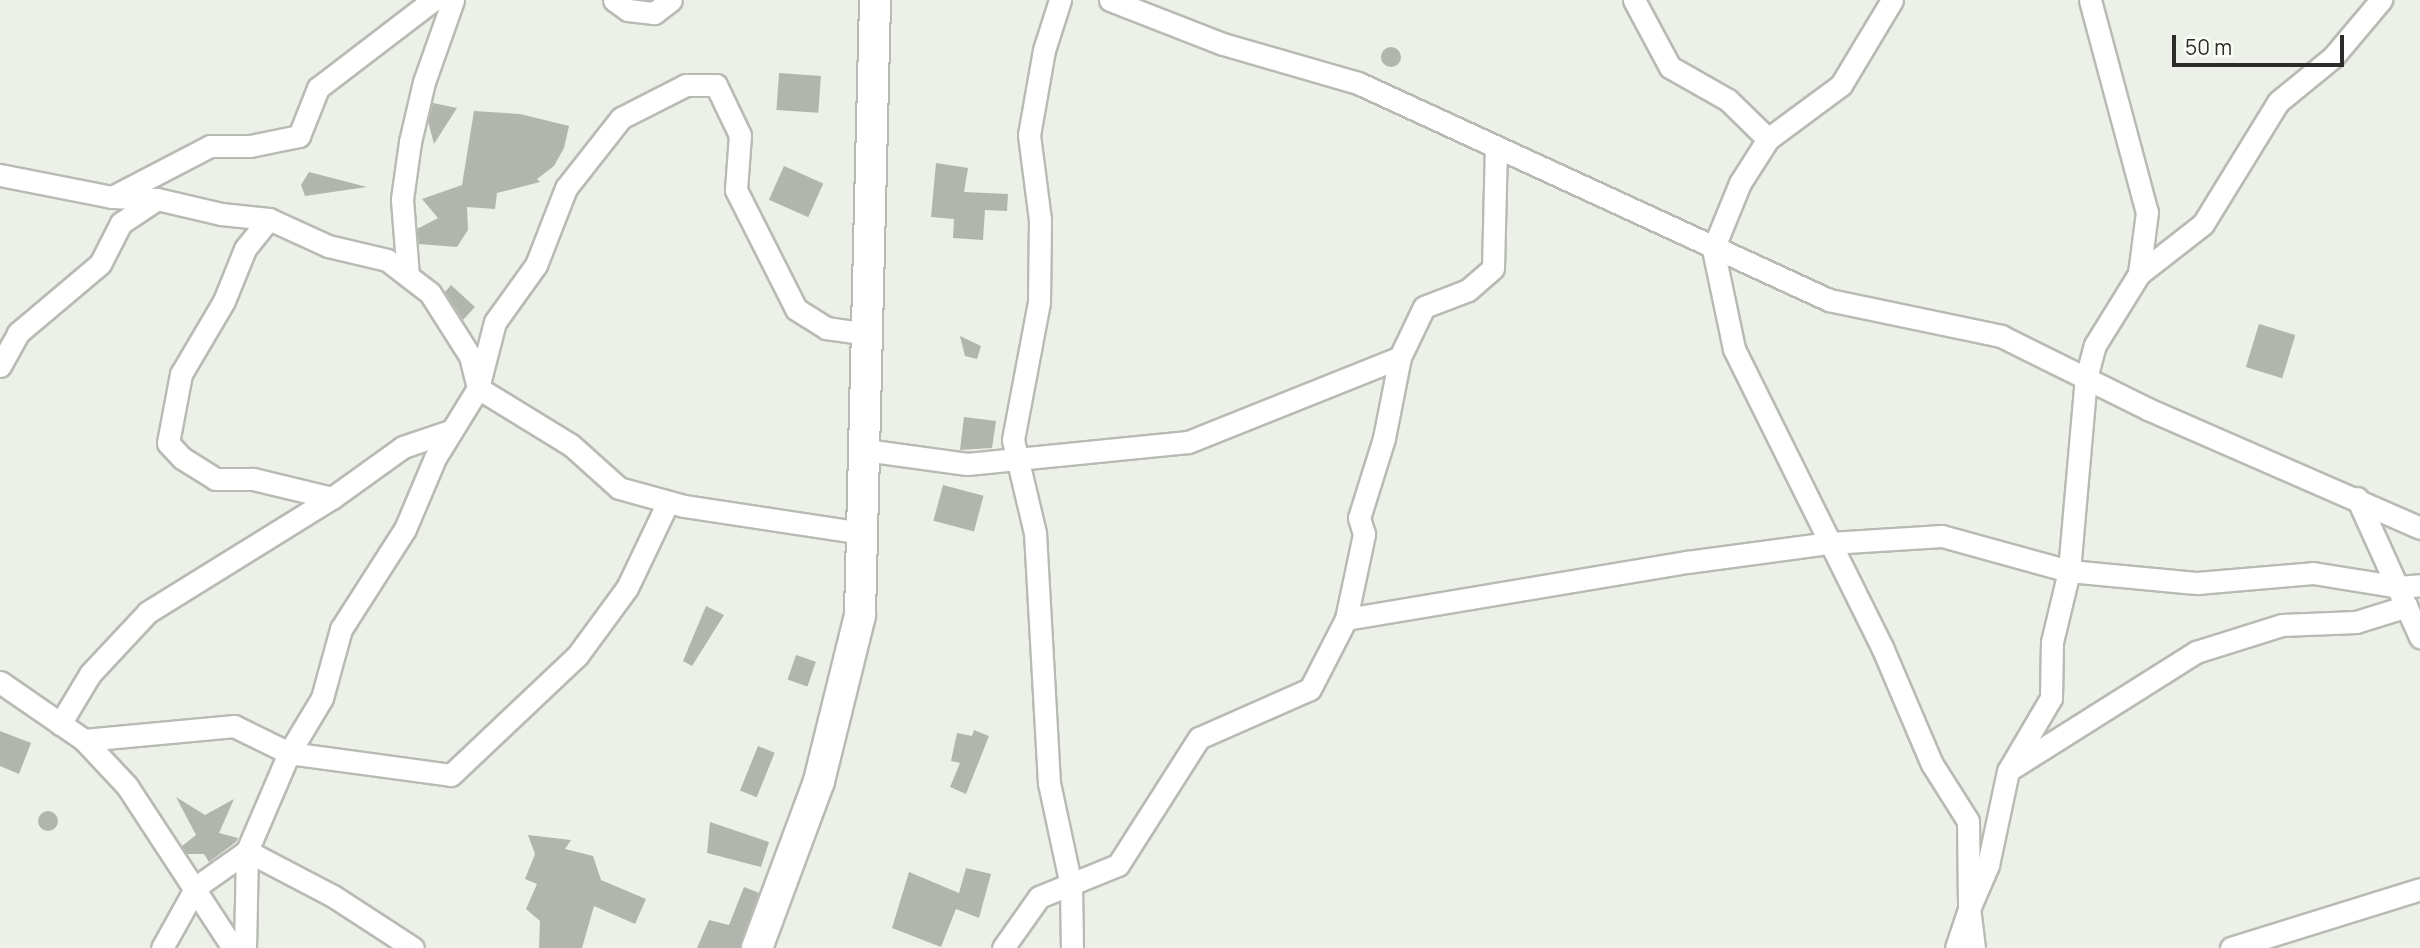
<!DOCTYPE html>
<html>
<head>
<meta charset="utf-8">
<style>
  body { margin:0 }
  #map { position:relative; width:2420px; height:948px; overflow:hidden; background:#ecf0e9; font-family:Manrope,sans-serif }
  div>[style] { position:absolute }
  .building>* { inset:0; background:#b2b5ae; transform-origin:0 0 }
  .round { border-radius:50% }
  .roads { filter:drop-shadow(2px 0 #b8bbb4) drop-shadow(-2px 0 #b8bbb4) drop-shadow(0 2px #b8bbb4) drop-shadow(0 -2px #b8bbb4) }
  .street>* { height:21px; margin:-10.5px; padding:0 10.5px; transform-origin:10.5px; border-radius:10.5px; background:#fff }
  .secondary>* { height:30px; margin:-15px; padding:0 15px; transform-origin:15px; border-radius:15px; background:#fff }
  span { translate:-50% -50%; white-space:nowrap; text-align:center; line-height:1.15; -webkit-text-stroke:5px #fafdf6; paint-order:stroke }
  .scale { position:absolute; left:2172px; top:35px; width:172px; height:32px; box-sizing:border-box; border:4px solid #2c2d2b; border-top:0; padding-left:9px; font-size:21px; line-height:24px; white-space:nowrap; color:#2c2d2b; -webkit-text-stroke:5px #fafdf6; paint-order:stroke }
</style>
</head>
<body>
<div id="map">
  <div class="building">
    <div class="round" style="left:1381px;top:47px;width:20px;height:20px"></div>
    <div style="left:779px;top:73px;width:42px;height:37px;rotate:4deg"></div>
    <div style="clip-path:polygon(433px 103px,457px 108px,434px 144px,428px 121px)"></div>
    <div style="clip-path:polygon(474px 111px,520px 114px,569px 126px,564px 148px,554px 166px,537px 179px,540px 182px,497px 193px,495px 209px,467px 207px,468px 230px,457px 247px,419px 244px,417px 229px,438px 218px,422px 199px,462px 185px)"></div>
    <div style="clip-path:polygon(936px 163px,968px 168px,964px 192px,1008px 194px,1007px 211px,985px 210px,983px 240px,953px 238px,954px 219px,931px 217px)"></div>
    <div style="left:784px;top:166px;width:43px;height:37px;rotate:24deg"></div>
    <div style="clip-path:polygon(309px 172px,367px 187px,305px 196px,301px 185px)"></div>
    <div style="clip-path:polygon(451px 285px,475px 307px,463px 320px,445px 292px)"></div>
    <div style="left:2259px;top:324px;width:38px;height:45px;rotate:17deg"></div>
    <div style="clip-path:polygon(960px 336px,981px 346px,977px 359px,965px 356px)"></div>
    <div style="clip-path:polygon(964px 417px,996px 421px,992px 448px,960px 450px)"></div>
    <div style="left:943px;top:485px;width:42px;height:37px;rotate:15deg"></div>
    <div style="clip-path:polygon(706px 606px,724px 615px,692px 666px,683px 661px)"></div>
    <div style="left:796px;top:655px;width:21px;height:26px;rotate:19deg"></div>
    <div style="clip-path:polygon(974px 730px,989px 736px,966px 794px,950px 787px,960px 763px,951px 761px,957px 733px,972px 736px)"></div>
    <div style="clip-path:polygon(0 731px,31px 743px,19px 774px,0 766px)"></div>
    <div style="left:758px;top:746px;width:18px;height:48px;rotate:22deg"></div>
    <div style="clip-path:polygon(176px 797px,205px 815px,234px 799px,219px 833px,238px 838px,236px 842px,209px 862px,204px 854px,187px 854px,182px 846px,196px 835px)"></div>
    <div class="round" style="left:38px;top:811px;width:20px;height:20px"></div>
    <div style="clip-path:polygon(710px 822px,769px 842px,761px 867px,707px 853px)"></div>
    <div style="clip-path:polygon(528px 835px,571px 840px,565px 849px,593px 856px,601px 880px,646px 899px,635px 924px,594px 906px,582px 948px,539px 948px,540px 921px,526px 909px,537px 884px,525px 879px,535px 854px)"></div>
    <div style="clip-path:polygon(966px 868px,991px 874px,979px 918px,956px 909px,941px 947px,892px 928px,909px 872px,959px 893px)"></div>
    <div style="clip-path:polygon(744px 887px,759px 893px,740px 948px,697px 948px,709px 920px,729px 925px)"></div>
  </div>
  <div class="roads">
    <div class="street">
      <div style="left:614px;top:0;width:17px;rotate:36deg"></div>
      <div style="left:628px;top:10px;width:26px;rotate:7deg"></div>
      <div style="left:654px;top:13px;width:21px;rotate:-37deg"></div>
      <div style="left:1060px;top:0;width:52px;rotate:107.7deg"></div>
      <div style="left:1044px;top:50px;width:86px;rotate:100deg"></div>
      <div style="left:1029px;top:135px;width:86px;rotate:82.6deg"></div>
      <div style="left:1040px;top:220px;width:82px;rotate:90.7deg"></div>
      <div style="left:1039px;top:302px;width:140px;rotate:100.7deg"></div>
      <div style="left:1013px;top:440px;width:96px;rotate:76.7deg"></div>
      <div style="left:1035px;top:533px;width:250px;rotate:86.8deg"></div>
      <div style="left:1049px;top:783px;width:105px;rotate:77.9deg"></div>
      <div style="left:1071px;top:886px;width:62px;rotate:89.1deg"></div>
      <div style="left:1110px;top:0;width:121px;rotate:21.3deg"></div>
      <div style="left:1223px;top:44px;width:141px;rotate:16.1deg"></div>
      <div style="left:1358px;top:83px;width:519px;rotate:24.74deg"></div>
      <div style="left:1829px;top:300px;width:176px;rotate:11.8deg"></div>
      <div style="left:2001px;top:336px;width:164px;rotate:26.4deg"></div>
      <div style="left:2148px;top:409px;width:297px;rotate:23.6deg"></div>
      <div style="left:1634px;top:0;width:76px;rotate:61.8deg"></div>
      <div style="left:1670px;top:67px;width:67px;rotate:29.6deg"></div>
      <div style="left:1728px;top:100px;width:56px;rotate:44.3deg"></div>
      <div style="left:1768px;top:139px;width:52px;rotate:122.5deg"></div>
      <div style="left:1740px;top:183px;width:71px;rotate:112.2deg"></div>
      <div style="left:1713px;top:249px;width:102px;rotate:78.1deg"></div>
      <div style="left:1734px;top:349px;width:333px;rotate:63.6deg"></div>
      <div style="left:1882px;top:647px;width:127px;rotate:66.9deg"></div>
      <div style="left:1932px;top:764px;width:67px;rotate:57.7deg"></div>
      <div style="left:1968px;top:821px;width:88px;rotate:89.3deg"></div>
      <div style="left:1969px;top:909px;width:41px;rotate:108.4deg"></div>
      <div style="left:2090px;top:0;width:220px;rotate:75deg"></div>
      <div style="left:2147px;top:212px;width:63px;rotate:97.4deg"></div>
      <div style="left:1768px;top:139px;width:91px;rotate:-36.5deg"></div>
      <div style="left:1841px;top:85px;width:99px;rotate:-59deg"></div>
      <div style="left:0;top:175px;width:114px;rotate:11.1deg"></div>
      <div style="left:112px;top:197px;width:110px;rotate:-27.5deg"></div>
      <div style="left:210px;top:146px;width:40px"></div>
      <div style="left:250px;top:146px;width:50px;rotate:-11.5deg"></div>
      <div style="left:299px;top:136px;width:52px;rotate:-68.4deg"></div>
      <div style="left:318px;top:88px;width:145px;rotate:-37.4deg"></div>
      <div style="left:112px;top:197px;width:45px;rotate:2.5deg"></div>
      <div style="left:157px;top:199px;width:66px;rotate:13.2deg"></div>
      <div style="left:221px;top:214px;width:48px;rotate:5.9deg"></div>
      <div style="left:269px;top:219px;width:65px;rotate:24.6deg"></div>
      <div style="left:328px;top:246px;width:61px;rotate:13.3deg"></div>
      <div style="left:387px;top:260px;width:54px;rotate:37.5deg"></div>
      <div style="left:430px;top:293px;width:75px;rotate:57.6deg"></div>
      <div style="left:470px;top:356px;width:33px;rotate:76deg"></div>
      <div style="left:478px;top:388px;width:109px;rotate:31.5deg"></div>
      <div style="left:571px;top:445px;width:64px;rotate:41.9deg"></div>
      <div style="left:619px;top:488px;width:67px;rotate:15.5deg"></div>
      <div style="left:684px;top:506px;width:181px;rotate:8.6deg"></div>
      <div style="left:269px;top:219px;width:38px;rotate:129deg"></div>
      <div style="left:245px;top:249px;width:56px;rotate:112deg"></div>
      <div style="left:224px;top:301px;width:85px;rotate:120.5deg"></div>
      <div style="left:181px;top:374px;width:70px;rotate:100.7deg"></div>
      <div style="left:168px;top:443px;width:21px;rotate:47deg"></div>
      <div style="left:182px;top:458px;width:39px;rotate:32deg"></div>
      <div style="left:215px;top:479px;width:38px"></div>
      <div style="left:253px;top:479px;width:81px;rotate:13.5deg"></div>
      <div style="left:408px;top:276px;width:77px;rotate:-94.5deg"></div>
      <div style="left:402px;top:199px;width:58px;rotate:-82deg"></div>
      <div style="left:410px;top:142px;width:62px;rotate:-76.9deg"></div>
      <div style="left:424px;top:82px;width:87px;rotate:-70.5deg"></div>
      <div style="left:0;top:366px;width:38px;rotate:-61deg"></div>
      <div style="left:18px;top:333px;width:107px;rotate:-40.1deg"></div>
      <div style="left:100px;top:264px;width:46px;rotate:-62.9deg"></div>
      <div style="left:121px;top:223px;width:43px;rotate:-33.7deg"></div>
      <div style="left:865px;top:450px;width:103px;rotate:7.8deg"></div>
      <div style="left:967px;top:464px;width:222px;rotate:-5.7deg"></div>
      <div style="left:1188px;top:442px;width:228px;rotate:-21.8deg"></div>
      <div style="left:2357px;top:498px;width:153px;rotate:65.6deg"></div>
      <div style="left:1346px;top:619px;width:346px;rotate:-9.5deg"></div>
      <div style="left:1687px;top:562px;width:144px;rotate:-7.6deg"></div>
      <div style="left:1830px;top:543px;width:112px;rotate:-3.6deg"></div>
      <div style="left:1942px;top:536px;width:132px;rotate:15.4deg"></div>
      <div style="left:2069px;top:571px;width:129px;rotate:5.4deg"></div>
      <div style="left:2197px;top:583px;width:116px;rotate:-4.9deg"></div>
      <div style="left:2313px;top:573px;width:87px;rotate:9.2deg"></div>
      <div style="left:2399px;top:587px;width:21px;rotate:-5deg"></div>
      <div style="left:0;top:682px;width:102px;rotate:34.6deg"></div>
      <div style="left:84px;top:740px;width:63px;rotate:46.9deg"></div>
      <div style="left:127px;top:786px;width:194px;rotate:56.8deg"></div>
      <div style="left:60px;top:724px;width:58px;rotate:-59deg"></div>
      <div style="left:90px;top:674px;width:85px;rotate:-46.9deg"></div>
      <div style="left:148px;top:612px;width:216px;rotate:-31.8deg"></div>
      <div style="left:332px;top:498px;width:87px;rotate:-35.7deg"></div>
      <div style="left:403px;top:447px;width:50px;rotate:-18.8deg"></div>
      <div style="left:84px;top:740px;width:151px;rotate:-5.3deg"></div>
      <div style="left:234px;top:726px;width:61px;rotate:26.1deg"></div>
      <div style="left:289px;top:753px;width:163px;rotate:7.7deg"></div>
      <div style="left:451px;top:775px;width:173px;rotate:-43.4deg"></div>
      <div style="left:577px;top:656px;width:84px;rotate:-53.7deg"></div>
      <div style="left:627px;top:588px;width:95px;rotate:-64.5deg"></div>
      <div style="left:2012px;top:768px;width:218px;rotate:-32.2deg"></div>
      <div style="left:2196px;top:652px;width:90px;rotate:-17.4deg"></div>
      <div style="left:2282px;top:625px;width:74px;rotate:-2.3deg"></div>
      <div style="left:2356px;top:622px;width:53px;rotate:-17.4deg"></div>
      <div style="left:162px;top:948px;width:70px;rotate:-60.9deg"></div>
      <div style="left:196px;top:887px;width:62px;rotate:-35.2deg"></div>
      <div style="left:247px;top:851px;width:107px;rotate:-66.8deg"></div>
      <div style="left:289px;top:753px;width:64px;rotate:-59deg"></div>
      <div style="left:322px;top:698px;width:72px;rotate:-74.6deg"></div>
      <div style="left:341px;top:629px;width:119px;rotate:-57.4deg"></div>
      <div style="left:405px;top:529px;width:77px;rotate:-67.1deg"></div>
      <div style="left:435px;top:458px;width:82px;rotate:-58.4deg"></div>
      <div style="left:478px;top:388px;width:68px;rotate:-75.6deg"></div>
      <div style="left:495px;top:322px;width:70px;rotate:-54.3deg"></div>
      <div style="left:536px;top:265px;width:83px;rotate:-68.7deg"></div>
      <div style="left:566px;top:188px;width:89px;rotate:-51.8deg"></div>
      <div style="left:621px;top:118px;width:73px;rotate:-26.9deg"></div>
      <div style="left:686px;top:85px;width:30px"></div>
      <div style="left:716px;top:85px;width:55px;rotate:64.4deg"></div>
      <div style="left:740px;top:135px;width:55px;rotate:94.2deg"></div>
      <div style="left:736px;top:190px;width:133px;rotate:63.2deg"></div>
      <div style="left:796px;top:309px;width:36px;rotate:32deg"></div>
      <div style="left:826px;top:328px;width:42px;rotate:8.1deg"></div>
      <div style="left:245px;top:948px;width:97px;rotate:-88.8deg"></div>
      <div style="left:247px;top:851px;width:97px;rotate:27.6deg"></div>
      <div style="left:333px;top:896px;width:95px;rotate:33deg"></div>
      <div style="left:1003px;top:948px;width:62px;rotate:-54.8deg"></div>
      <div style="left:1039px;top:897px;width:85px;rotate:-22.1deg"></div>
      <div style="left:1118px;top:865px;width:151px;rotate:-57.5deg"></div>
      <div style="left:1199px;top:738px;width:121px;rotate:-23.8deg"></div>
      <div style="left:1310px;top:689px;width:79px;rotate:-62.8deg"></div>
      <div style="left:1346px;top:619px;width:87px;rotate:-78deg"></div>
      <div style="left:1364px;top:534px;width:17px;rotate:-107deg"></div>
      <div style="left:1359px;top:518px;width:84px;rotate:-72.6deg"></div>
      <div style="left:1384px;top:438px;width:83px;rotate:-78.8deg"></div>
      <div style="left:1400px;top:357px;width:55px;rotate:-64.4deg"></div>
      <div style="left:1424px;top:307px;width:47px;rotate:-21.1deg"></div>
      <div style="left:1468px;top:290px;width:33px;rotate:-41deg"></div>
      <div style="left:1493px;top:268px;width:121px;rotate:-88.6deg"></div>
      <div style="left:1974px;top:948px;width:39px;rotate:-97deg"></div>
      <div style="left:1969px;top:909px;width:48px;rotate:-66.6deg"></div>
      <div style="left:1988px;top:865px;width:96px;rotate:-78deg"></div>
      <div style="left:2008px;top:771px;width:85px;rotate:-59.5deg"></div>
      <div style="left:2051px;top:698px;width:56px;rotate:-89deg"></div>
      <div style="left:2052px;top:642px;width:73px;rotate:-76.5deg"></div>
      <div style="left:2069px;top:571px;width:194px;rotate:-85deg"></div>
      <div style="left:2086px;top:378px;width:34px;rotate:-75deg"></div>
      <div style="left:2095px;top:345px;width:84px;rotate:-58.2deg"></div>
      <div style="left:2139px;top:274px;width:81px;rotate:-38deg"></div>
      <div style="left:2203px;top:224px;width:143px;rotate:-58.4deg"></div>
      <div style="left:2278px;top:102px;width:71px;rotate:-39.3deg"></div>
      <div style="left:2333px;top:57px;width:75px;rotate:-49.9deg"></div>
      <div style="left:2231px;top:948px;width:198px;rotate:-17.3deg"></div>
    </div>
    <div class="secondary">
      <div style="left:757px;top:948px;width:178px;rotate:-69.6deg"></div>
      <div style="left:819px;top:781px;width:171px;rotate:-76.1deg"></div>
      <div style="left:860px;top:615px;width:615px;rotate:-88.6deg"></div>
    </div>
  </div>
  <div class="scale">50 m</div>
</div>
</body>
</html>
